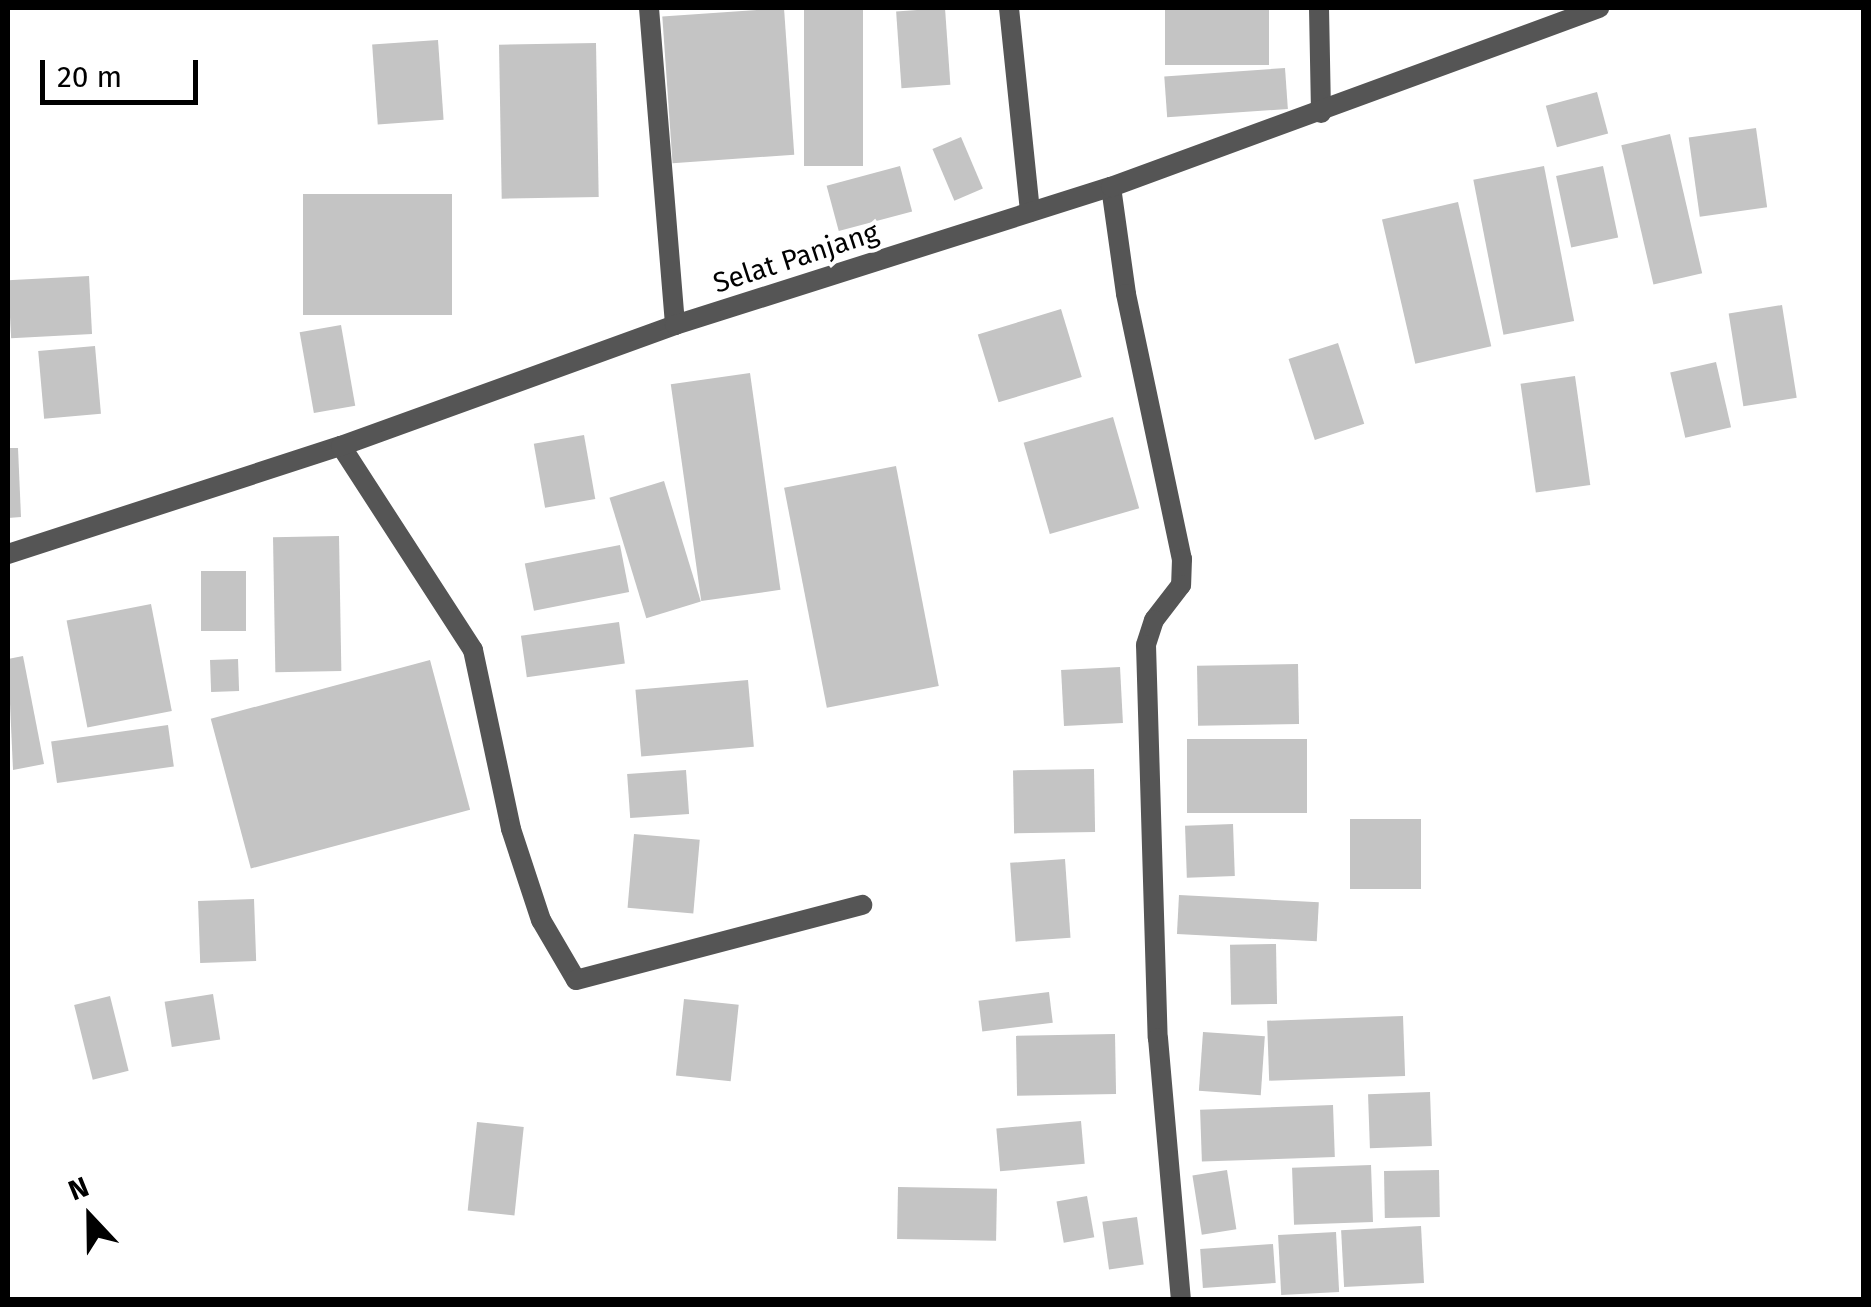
<!DOCTYPE html>
<html>
<head>
<meta charset="utf-8">
<style>
  body { margin:0 }
  #map { position:relative; width:1871px; height:1307px; overflow:hidden; background:#fff; font-family:"Fira Sans",sans-serif }
  div>[style] { position:absolute }
  .building>* { inset:0; background:#c4c4c4; transform-origin:0 0 }
  .service>* { height:20px; margin:-10px; padding:0 10px; transform-origin:10px; border-radius:10px; background:#555 }
  .minor>* { height:20px; margin:-10px; padding:0 10px; transform-origin:10px; border-radius:10px; background:#555 }
  span { translate:-50% -50%; white-space:nowrap; text-align:center; line-height:1.15; -webkit-text-stroke:8px #fff; paint-order:stroke }
  .street-label { font-size:28px; color:#000 }
  .frame { position:absolute; inset:0; border:10px solid #000; pointer-events:none }
  .north { position:absolute; left:40px; top:1167px; width:100px; height:100px; -webkit-text-stroke:8px #fff; paint-order:stroke; rotate:338deg; font-size:28px; font-weight:700; line-height:40px; text-align:center; color:#000 }
  .north::after { content:''; display:block; margin:auto; width:35px; height:45px; background:#000; clip-path:polygon(50% 0,100% 100%,50% 72%,0 100%) }
  .scale { position:absolute; left:40px; top:60px; width:158px; height:45px; box-sizing:border-box; border:5px solid #000; border-top:0; padding-left:12px; font-size:30px; line-height:35px; white-space:nowrap; color:#000; -webkit-text-stroke:8px #fff; paint-order:stroke }
</style>
</head>
<body>
<div id="map">
  <div class="building">
    <div style="left:784px;top:8px;width:147px;height:122px;rotate:86deg"></div>
    <div style="left:804px;top:8px;width:59px;height:158px"></div>
    <div style="left:945px;top:8px;width:77px;height:49px;rotate:86deg"></div>
    <div style="left:1165px;top:8px;width:104px;height:57px"></div>
    <div style="left:438px;top:40px;width:80px;height:66px;rotate:86deg"></div>
    <div style="left:596px;top:43px;width:154px;height:97px;rotate:89deg"></div>
    <div style="left:1285px;top:68px;width:41px;height:121px;rotate:86deg"></div>
    <div style="left:1597px;top:92px;width:43px;height:53px;rotate:75deg"></div>
    <div style="left:1756px;top:128px;width:80px;height:68px;rotate:82deg"></div>
    <div style="left:1670px;top:134px;width:143px;height:50px;rotate:77deg"></div>
    <div style="left:961px;top:137px;width:56px;height:31px;rotate:67deg"></div>
    <div style="left:900px;top:166px;width:47px;height:76px;rotate:75deg"></div>
    <div style="left:1544px;top:166px;width:158px;height:72px;rotate:79deg"></div>
    <div style="left:1603px;top:166px;width:73px;height:48px;rotate:78deg"></div>
    <div style="left:452px;top:194px;width:121px;height:149px;rotate:90deg"></div>
    <div style="left:1458px;top:202px;width:148px;height:78px;rotate:77deg"></div>
    <div style="left:89px;top:276px;width:58px;height:81px;rotate:87deg"></div>
    <div style="left:1782px;top:305px;width:94px;height:54px;rotate:81deg"></div>
    <div style="left:1061px;top:309px;width:71px;height:87px;rotate:73deg"></div>
    <div style="left:341px;top:325px;width:82px;height:42px;rotate:80deg"></div>
    <div style="left:1338px;top:343px;width:85px;height:52px;rotate:72deg"></div>
    <div style="left:95px;top:346px;width:68px;height:57px;rotate:85deg"></div>
    <div style="left:1716px;top:362px;width:67px;height:47px;rotate:77deg"></div>
    <div style="left:750px;top:373px;width:219px;height:80px;rotate:82deg"></div>
    <div style="left:1575px;top:376px;width:110px;height:55px;rotate:82deg"></div>
    <div style="left:1113px;top:417px;width:95px;height:93px;rotate:74deg"></div>
    <div style="left:584px;top:435px;width:65px;height:51px;rotate:80deg"></div>
    <div style="clip-path:polygon(8px 448px,18px 448px,21px 517px,8px 518px)"></div>
    <div style="left:896px;top:466px;width:224px;height:114px;rotate:79deg"></div>
    <div style="left:664px;top:481px;width:126px;height:57px;rotate:73deg"></div>
    <div style="left:339px;top:536px;width:135px;height:66px;rotate:89deg"></div>
    <div style="left:620px;top:545px;width:48px;height:97px;rotate:79deg"></div>
    <div style="left:201px;top:571px;width:45px;height:60px"></div>
    <div style="left:151px;top:604px;width:109px;height:86px;rotate:79deg"></div>
    <div style="left:619px;top:622px;width:42px;height:99px;rotate:82deg"></div>
    <div style="clip-path:polygon(23px 656px,44px 764px,13px 770px,8px 659px)"></div>
    <div style="left:238px;top:659px;width:32px;height:28px;rotate:88deg"></div>
    <div style="left:430px;top:660px;width:155px;height:227px;rotate:75deg"></div>
    <div style="left:1298px;top:664px;width:60px;height:101px;rotate:89deg"></div>
    <div style="left:1120px;top:667px;width:56px;height:59px;rotate:87deg"></div>
    <div style="left:748px;top:680px;width:67px;height:113px;rotate:85deg"></div>
    <div style="left:168px;top:725px;width:42px;height:118px;rotate:82deg"></div>
    <div style="left:1187px;top:739px;width:120px;height:74px"></div>
    <div style="left:1094px;top:769px;width:63px;height:81px;rotate:89deg"></div>
    <div style="left:686px;top:770px;width:44px;height:59px;rotate:86deg"></div>
    <div style="left:1350px;top:819px;width:71px;height:70px"></div>
    <div style="left:1233px;top:824px;width:52px;height:48px;rotate:88deg"></div>
    <div style="left:634px;top:834px;width:66px;height:74px;rotate:5deg"></div>
    <div style="left:1065px;top:859px;width:79px;height:55px;rotate:86deg"></div>
    <div style="left:1179px;top:895px;width:140px;height:39px;rotate:3deg"></div>
    <div style="left:254px;top:899px;width:62px;height:56px;rotate:88deg"></div>
    <div style="left:1276px;top:944px;width:60px;height:46px;rotate:89deg"></div>
    <div style="left:1049px;top:992px;width:31px;height:71px;rotate:83deg"></div>
    <div style="left:213px;top:994px;width:46px;height:49px;rotate:81deg"></div>
    <div style="left:110px;top:996px;width:77px;height:37px;rotate:76deg"></div>
    <div style="left:684px;top:999px;width:55px;height:77px;rotate:6deg"></div>
    <div style="left:1403px;top:1016px;width:60px;height:136px;rotate:88deg"></div>
    <div style="left:1203px;top:1032px;width:62px;height:59px;rotate:4deg"></div>
    <div style="left:1115px;top:1034px;width:60px;height:99px;rotate:89deg"></div>
    <div style="left:1430px;top:1092px;width:54px;height:62px;rotate:88deg"></div>
    <div style="left:1333px;top:1105px;width:52px;height:133px;rotate:88deg"></div>
    <div style="left:1081px;top:1121px;width:43px;height:85px;rotate:85deg"></div>
    <div style="left:477px;top:1122px;width:47px;height:89px;rotate:6deg"></div>
    <div style="left:1371px;top:1165px;width:57px;height:79px;rotate:88deg"></div>
    <div style="left:1227px;top:1170px;width:60px;height:35px;rotate:81deg"></div>
    <div style="left:1439px;top:1170px;width:47px;height:55px;rotate:89deg"></div>
    <div style="left:898px;top:1187px;width:99px;height:52px;rotate:1deg"></div>
    <div style="left:1087px;top:1196px;width:42px;height:31px;rotate:80deg"></div>
    <div style="left:1137px;top:1217px;width:48px;height:35px;rotate:82deg"></div>
    <div style="left:1421px;top:1226px;width:57px;height:80px;rotate:87deg"></div>
    <div style="left:1336px;top:1232px;width:60px;height:58px;rotate:87deg"></div>
    <div style="left:1273px;top:1244px;width:39px;height:73px;rotate:86deg"></div>
  </div>
  <div class="service">
    <div style="left:341px;top:446px;width:243px;rotate:57.1deg"></div>
    <div style="left:473px;top:650px;width:183px;rotate:78deg"></div>
    <div style="left:511px;top:829px;width:96px;rotate:71.8deg"></div>
    <div style="left:541px;top:920px;width:69px;rotate:59.7deg"></div>
    <div style="left:576px;top:980px;width:296px;rotate:-14.7deg"></div>
  </div>
  <div class="minor">
    <div style="left:649px;top:8px;width:318px;rotate:85.3deg"></div>
    <div style="left:1009px;top:8px;width:205px;rotate:84.1deg"></div>
    <div style="left:1319px;top:8px;width:105px;rotate:88.9deg"></div>
    <div style="left:1111px;top:187px;width:108px;rotate:82deg"></div>
    <div style="left:1126px;top:294px;width:271px;rotate:78.1deg"></div>
    <div style="left:1182px;top:559px;width:26px;rotate:92deg"></div>
    <div style="left:1181px;top:585px;width:44px;rotate:127.6deg"></div>
    <div style="left:1154px;top:620px;width:26px;rotate:108deg"></div>
    <div style="left:1146px;top:645px;width:393px;rotate:88.3deg"></div>
    <div style="left:1158px;top:1038px;width:263px;rotate:85deg"></div>
    <div style="left:8px;top:554px;width:350px;rotate:-18deg"></div>
    <div style="left:341px;top:446px;width:355px;rotate:-19.9deg"></div>
    <div style="left:675px;top:325px;width:457px;rotate:-17.6deg"></div>
    <div style="left:1111px;top:187px;width:520px;rotate:-20.14deg"></div>
  </div>
  <div class="street-label">
    <span style="left:796px;top:258px;rotate:-18deg">Selat Panjang</span>
  </div>
  <div class="frame"></div>
  <div class="north">N</div>
  <div class="scale">20 m</div>
</div>
</body>
</html>
